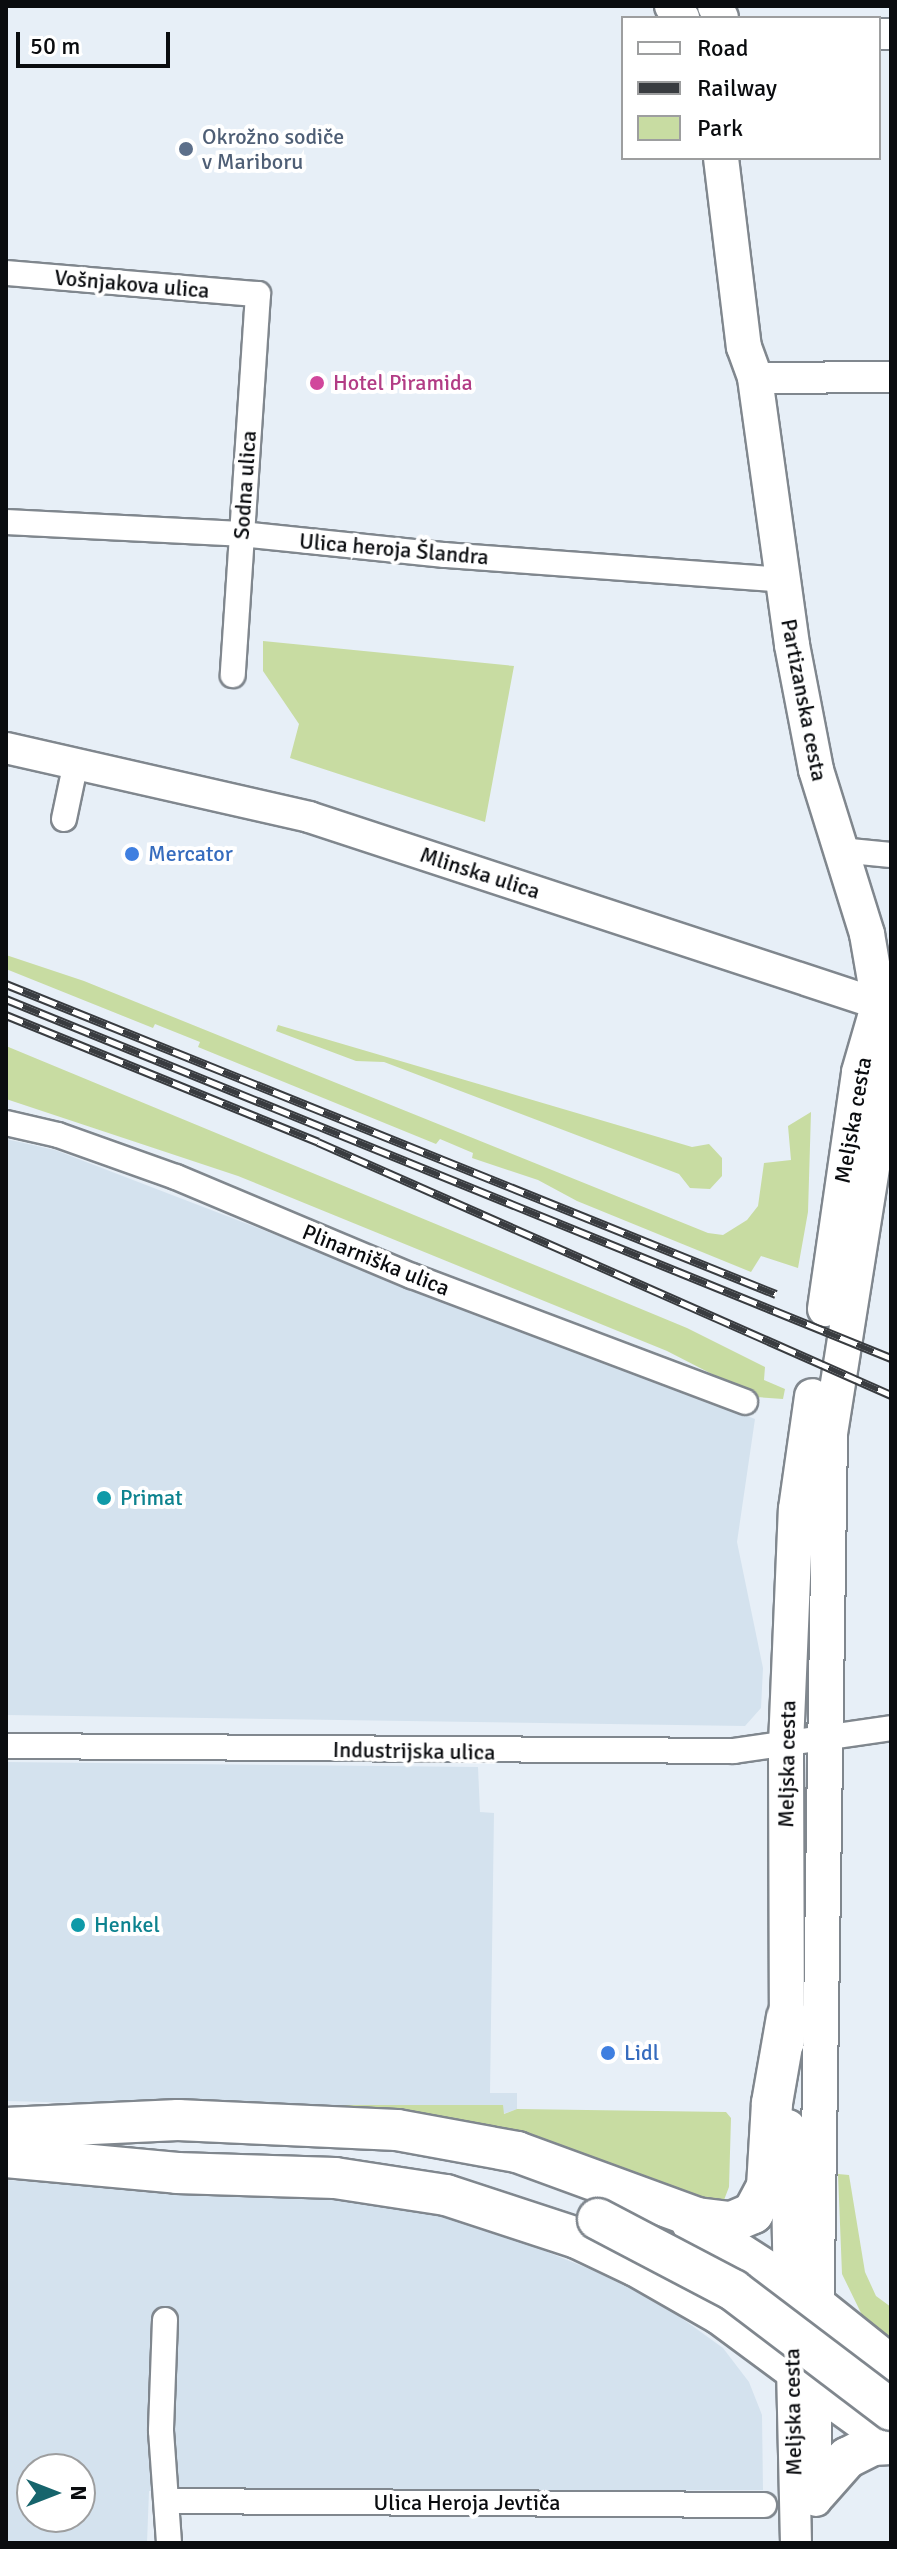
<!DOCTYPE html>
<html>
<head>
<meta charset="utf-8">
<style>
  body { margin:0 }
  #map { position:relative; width:897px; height:2549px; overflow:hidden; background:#e7eff7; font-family:Signika,sans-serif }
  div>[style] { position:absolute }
  .built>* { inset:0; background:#d4e2ee }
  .green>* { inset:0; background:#c8dca2 }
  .roads { filter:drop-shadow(2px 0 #80878e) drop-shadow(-2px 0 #80878e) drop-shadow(0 2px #80878e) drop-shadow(0 -2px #80878e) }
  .minor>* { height:24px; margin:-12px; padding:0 12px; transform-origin:12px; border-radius:12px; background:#fff }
  .tertiary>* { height:30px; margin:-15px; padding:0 15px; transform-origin:15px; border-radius:15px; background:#fff }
  .secondary>* { height:34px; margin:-17px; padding:0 17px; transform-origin:17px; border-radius:17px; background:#fff }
  .trunk>* { height:40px; margin:-20px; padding:0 20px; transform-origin:20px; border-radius:20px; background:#fff }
  .rail>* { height:9px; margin-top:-4.5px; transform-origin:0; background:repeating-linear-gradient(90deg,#fff 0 18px,#393c40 0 36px); box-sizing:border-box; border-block:2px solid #393c40 }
  .bridges { filter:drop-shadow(2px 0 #80878e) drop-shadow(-2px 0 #80878e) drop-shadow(0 2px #80878e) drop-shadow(0 -2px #80878e) }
  .trunk-bridge>* { height:40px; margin:-20px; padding:0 20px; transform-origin:20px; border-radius:20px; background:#fff }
  .dots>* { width:22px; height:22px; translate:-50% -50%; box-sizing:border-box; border:4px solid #fff; border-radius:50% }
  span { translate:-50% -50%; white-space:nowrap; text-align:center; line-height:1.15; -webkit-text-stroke:8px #fff; paint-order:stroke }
  .service-label { font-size:22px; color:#4e5e75 }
  .left { translate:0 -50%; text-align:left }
  .street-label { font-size:22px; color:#0a0c0f }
  .hotel-label { font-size:22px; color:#b23c85 }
  .shop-label { font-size:22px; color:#366cbe }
  .culture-label { font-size:22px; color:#0d838f }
  .frame { position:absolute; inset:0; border:8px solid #0a0c0f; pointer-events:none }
  .legend { position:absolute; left:621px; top:16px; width:260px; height:144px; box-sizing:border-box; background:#fff; border:2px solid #9d9e9f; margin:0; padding:10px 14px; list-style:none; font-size:24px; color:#0a0c0f }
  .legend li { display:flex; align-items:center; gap:16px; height:40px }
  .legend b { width:40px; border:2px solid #9d9e9f }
  .north { position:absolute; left:16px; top:2453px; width:80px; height:80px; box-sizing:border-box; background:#fff; border:2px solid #9d9e9f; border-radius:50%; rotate:90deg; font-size:22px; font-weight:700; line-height:32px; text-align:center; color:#0a0c0f }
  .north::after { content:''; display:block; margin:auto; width:28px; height:36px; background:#16646c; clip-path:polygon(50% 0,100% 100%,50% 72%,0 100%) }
  .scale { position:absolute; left:16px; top:32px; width:154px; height:36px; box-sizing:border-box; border:4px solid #0a0c0f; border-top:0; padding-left:10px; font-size:24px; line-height:28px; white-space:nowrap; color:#0a0c0f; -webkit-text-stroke:6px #fff; paint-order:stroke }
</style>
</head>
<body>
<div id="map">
  <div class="built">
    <div style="clip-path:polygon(6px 1139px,55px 1150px,755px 1419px,737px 1542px,763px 1668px,761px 1708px,745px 1726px,6px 1715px)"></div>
    <div style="clip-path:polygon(6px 1762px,478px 1767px,480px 1812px,494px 1813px,490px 2093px,517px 2093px,517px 2109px,503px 2114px,6px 2101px)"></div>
    <div style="clip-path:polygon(evenodd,6px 2180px,418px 2200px,592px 2270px,662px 2304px,723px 2348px,749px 2382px,762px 2415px,763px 2490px,149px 2491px,147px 2543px,6px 2543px,6px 2180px,32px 2469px,80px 2469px,80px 2517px,32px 2517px,32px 2469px)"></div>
  </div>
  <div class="green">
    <div style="clip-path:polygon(263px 641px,514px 666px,485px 822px,290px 758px,299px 724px,263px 671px)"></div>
    <div style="clip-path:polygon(6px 955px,84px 981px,708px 1233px,723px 1235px,747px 1220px,758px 1206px,764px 1163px,791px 1160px,788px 1126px,811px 1112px,808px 1212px,798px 1268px,761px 1256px,751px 1272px,577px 1201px,538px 1180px,472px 1158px,473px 1153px,440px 1139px,436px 1144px,198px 1047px,200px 1042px,155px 1024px,153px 1028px,6px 969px)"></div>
    <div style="clip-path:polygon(278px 1025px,692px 1147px,709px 1144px,722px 1158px,722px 1176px,710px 1189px,690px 1188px,679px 1174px,384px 1062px,356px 1061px,276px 1031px)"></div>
    <div style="clip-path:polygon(6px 1046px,687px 1328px,765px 1367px,764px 1380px,785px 1389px,783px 1399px,744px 1396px,743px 1390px,667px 1351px,238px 1176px,6px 1099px)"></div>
    <div style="clip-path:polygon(287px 2105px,503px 2105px,504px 2114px,517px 2109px,726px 2112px,731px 2118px,729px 2187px,724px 2200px,716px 2204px,288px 2113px)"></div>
    <div style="clip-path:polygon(838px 2174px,849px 2175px,865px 2272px,876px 2296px,891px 2307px,891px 2340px,862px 2315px,842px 2274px)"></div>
  </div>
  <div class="roads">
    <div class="minor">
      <div style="left:6px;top:273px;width:253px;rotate:4.8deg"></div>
      <div style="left:258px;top:294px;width:382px;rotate:93.8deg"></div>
      <div style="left:6px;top:522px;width:235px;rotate:2.9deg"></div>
      <div style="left:241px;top:534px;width:205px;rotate:5.9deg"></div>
      <div style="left:445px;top:555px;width:338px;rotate:4.2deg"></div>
      <div style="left:64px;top:819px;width:58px;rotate:-78.1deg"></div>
      <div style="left:840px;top:850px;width:51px;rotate:5.6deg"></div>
      <div style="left:6px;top:1123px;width:53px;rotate:13deg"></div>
      <div style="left:58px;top:1135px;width:125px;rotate:19.6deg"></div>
      <div style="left:176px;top:1177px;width:256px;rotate:22.8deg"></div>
      <div style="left:412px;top:1276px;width:356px;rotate:20.7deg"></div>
      <div style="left:6px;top:1746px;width:728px;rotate:0.39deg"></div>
      <div style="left:734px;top:1751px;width:159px;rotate:-8.3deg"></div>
      <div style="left:165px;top:2320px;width:111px;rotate:92.1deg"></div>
      <div style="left:161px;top:2431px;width:112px;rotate:85.9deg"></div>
      <div style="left:169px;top:2501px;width:595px;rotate:0.39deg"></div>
    </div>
    <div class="tertiary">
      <div style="left:879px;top:34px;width:12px"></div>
      <div style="left:755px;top:378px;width:136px;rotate:-0.4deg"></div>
      <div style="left:6px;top:748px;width:311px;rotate:12.8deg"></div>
      <div style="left:309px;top:817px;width:613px;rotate:18.17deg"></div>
      <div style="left:792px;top:2367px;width:176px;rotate:88.7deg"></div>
      <div style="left:816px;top:2501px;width:115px;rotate:-90deg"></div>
    </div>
    <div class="secondary">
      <div style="left:672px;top:6px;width:16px;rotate:50deg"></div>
      <div style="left:715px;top:6px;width:13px;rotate:63deg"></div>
      <div style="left:721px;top:158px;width:190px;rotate:83.1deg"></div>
      <div style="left:744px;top:347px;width:33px;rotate:70deg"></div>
      <div style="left:755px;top:378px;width:270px;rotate:82.1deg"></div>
      <div style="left:792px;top:645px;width:127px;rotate:79.1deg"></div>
      <div style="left:816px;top:770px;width:172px;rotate:72.7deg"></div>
      <div style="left:867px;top:934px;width:129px;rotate:80.2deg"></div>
      <div style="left:889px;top:1061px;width:379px;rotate:99deg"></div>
      <div style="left:830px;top:1435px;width:898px;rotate:90.89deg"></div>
      <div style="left:825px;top:1309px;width:239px;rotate:-81.8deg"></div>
      <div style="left:859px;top:1072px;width:65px;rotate:-73.8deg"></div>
      <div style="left:787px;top:2042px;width:297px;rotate:-90.2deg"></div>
      <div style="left:786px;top:1745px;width:236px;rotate:-87.6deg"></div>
      <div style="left:796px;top:1509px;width:114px;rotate:-81.9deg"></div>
      <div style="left:788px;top:2127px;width:227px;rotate:89deg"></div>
    </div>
    <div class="trunk">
      <div style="left:6px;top:2128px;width:172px;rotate:-2.7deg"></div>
      <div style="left:178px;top:2120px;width:219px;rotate:2.6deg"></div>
      <div style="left:397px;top:2130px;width:122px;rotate:10.4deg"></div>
      <div style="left:517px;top:2152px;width:192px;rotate:20.1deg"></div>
      <div style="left:697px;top:2218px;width:35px;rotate:7deg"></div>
      <div style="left:732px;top:2222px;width:23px;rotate:-23deg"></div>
      <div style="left:753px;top:2213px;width:30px;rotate:-62deg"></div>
      <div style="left:767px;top:2187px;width:84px;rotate:-86.6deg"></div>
      <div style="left:772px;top:2103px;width:87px;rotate:-80.1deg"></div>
      <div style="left:6px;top:2157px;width:172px;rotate:5.3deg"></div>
      <div style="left:177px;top:2173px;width:158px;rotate:1.8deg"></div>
      <div style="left:335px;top:2178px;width:112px;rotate:8.7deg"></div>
      <div style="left:446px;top:2195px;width:138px;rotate:18.2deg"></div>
      <div style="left:577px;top:2238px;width:65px;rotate:25.4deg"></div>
      <div style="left:636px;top:2266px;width:97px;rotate:29.7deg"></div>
      <div style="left:720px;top:2314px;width:89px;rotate:36.4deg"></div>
      <div style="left:692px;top:2223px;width:117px;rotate:32.7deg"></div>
      <div style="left:816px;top:2306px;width:96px;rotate:38.7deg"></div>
      <div style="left:816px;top:2386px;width:92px;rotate:35.8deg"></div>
      <div style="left:816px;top:2493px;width:47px;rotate:-48.5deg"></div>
      <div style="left:847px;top:2458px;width:29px;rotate:-27deg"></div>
      <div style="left:873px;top:2445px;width:18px;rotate:-3deg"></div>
    </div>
  </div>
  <div class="rail">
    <div style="left:6px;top:984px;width:830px;rotate:21.93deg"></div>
    <div style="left:6px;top:999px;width:955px;rotate:22.08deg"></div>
    <div style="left:6px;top:1015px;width:337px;rotate:22.1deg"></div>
    <div style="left:318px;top:1142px;width:626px;rotate:23.82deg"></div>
  </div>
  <div class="bridges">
    <div class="trunk-bridge">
      <div style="left:598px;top:2219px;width:153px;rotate:27.7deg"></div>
      <div style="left:733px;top:2290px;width:198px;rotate:37.2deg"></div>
    </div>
  </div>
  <div class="dots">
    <div style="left:186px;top:149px;background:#5c6f8a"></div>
    <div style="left:317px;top:383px;background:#d1479c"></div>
    <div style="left:132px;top:854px;background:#3f7fe0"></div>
    <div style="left:104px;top:1498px;background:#0f9aa8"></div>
    <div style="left:78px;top:1925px;background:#0f9aa8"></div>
    <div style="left:608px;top:2053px;background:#3f7fe0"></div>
  </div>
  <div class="service-label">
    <span class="left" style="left:202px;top:149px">Okrožno sodiče<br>v Mariboru</span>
  </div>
  <div class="street-label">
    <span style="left:132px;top:284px;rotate:5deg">Vošnjakova ulica</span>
    <span style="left:245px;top:485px;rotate:-86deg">Sodna ulica</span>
    <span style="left:394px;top:549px;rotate:5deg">Ulica heroja Šlandra</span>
    <span style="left:804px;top:700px;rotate:79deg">Partizanska cesta</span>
    <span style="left:480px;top:873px;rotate:18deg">Mlinska ulica</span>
    <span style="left:853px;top:1120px;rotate:-80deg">Meljska cesta</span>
    <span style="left:376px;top:1260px;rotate:22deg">Plinarniška ulica</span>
    <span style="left:414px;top:1751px;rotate:1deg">Industrijska ulica</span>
    <span style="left:787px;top:1764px;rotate:-89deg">Meljska cesta</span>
    <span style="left:793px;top:2412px;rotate:-91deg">Meljska cesta</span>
    <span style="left:467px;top:2503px">Ulica Heroja Jevtiča</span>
  </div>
  <div class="hotel-label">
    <span class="left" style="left:333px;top:383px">Hotel Piramida</span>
  </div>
  <div class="shop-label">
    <span class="left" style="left:148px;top:854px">Mercator</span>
    <span class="left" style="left:624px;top:2053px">Lidl</span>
  </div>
  <div class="culture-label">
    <span class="left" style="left:120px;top:1498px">Primat</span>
    <span class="left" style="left:94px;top:1925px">Henkel</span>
  </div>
  <div class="frame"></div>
  <ul class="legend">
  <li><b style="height:10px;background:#fff"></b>Road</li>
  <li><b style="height:10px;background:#393c40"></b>Railway</li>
  <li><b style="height:22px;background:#c8dca2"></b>Park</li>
  </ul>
  <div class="north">N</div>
  <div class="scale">50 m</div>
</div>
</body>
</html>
